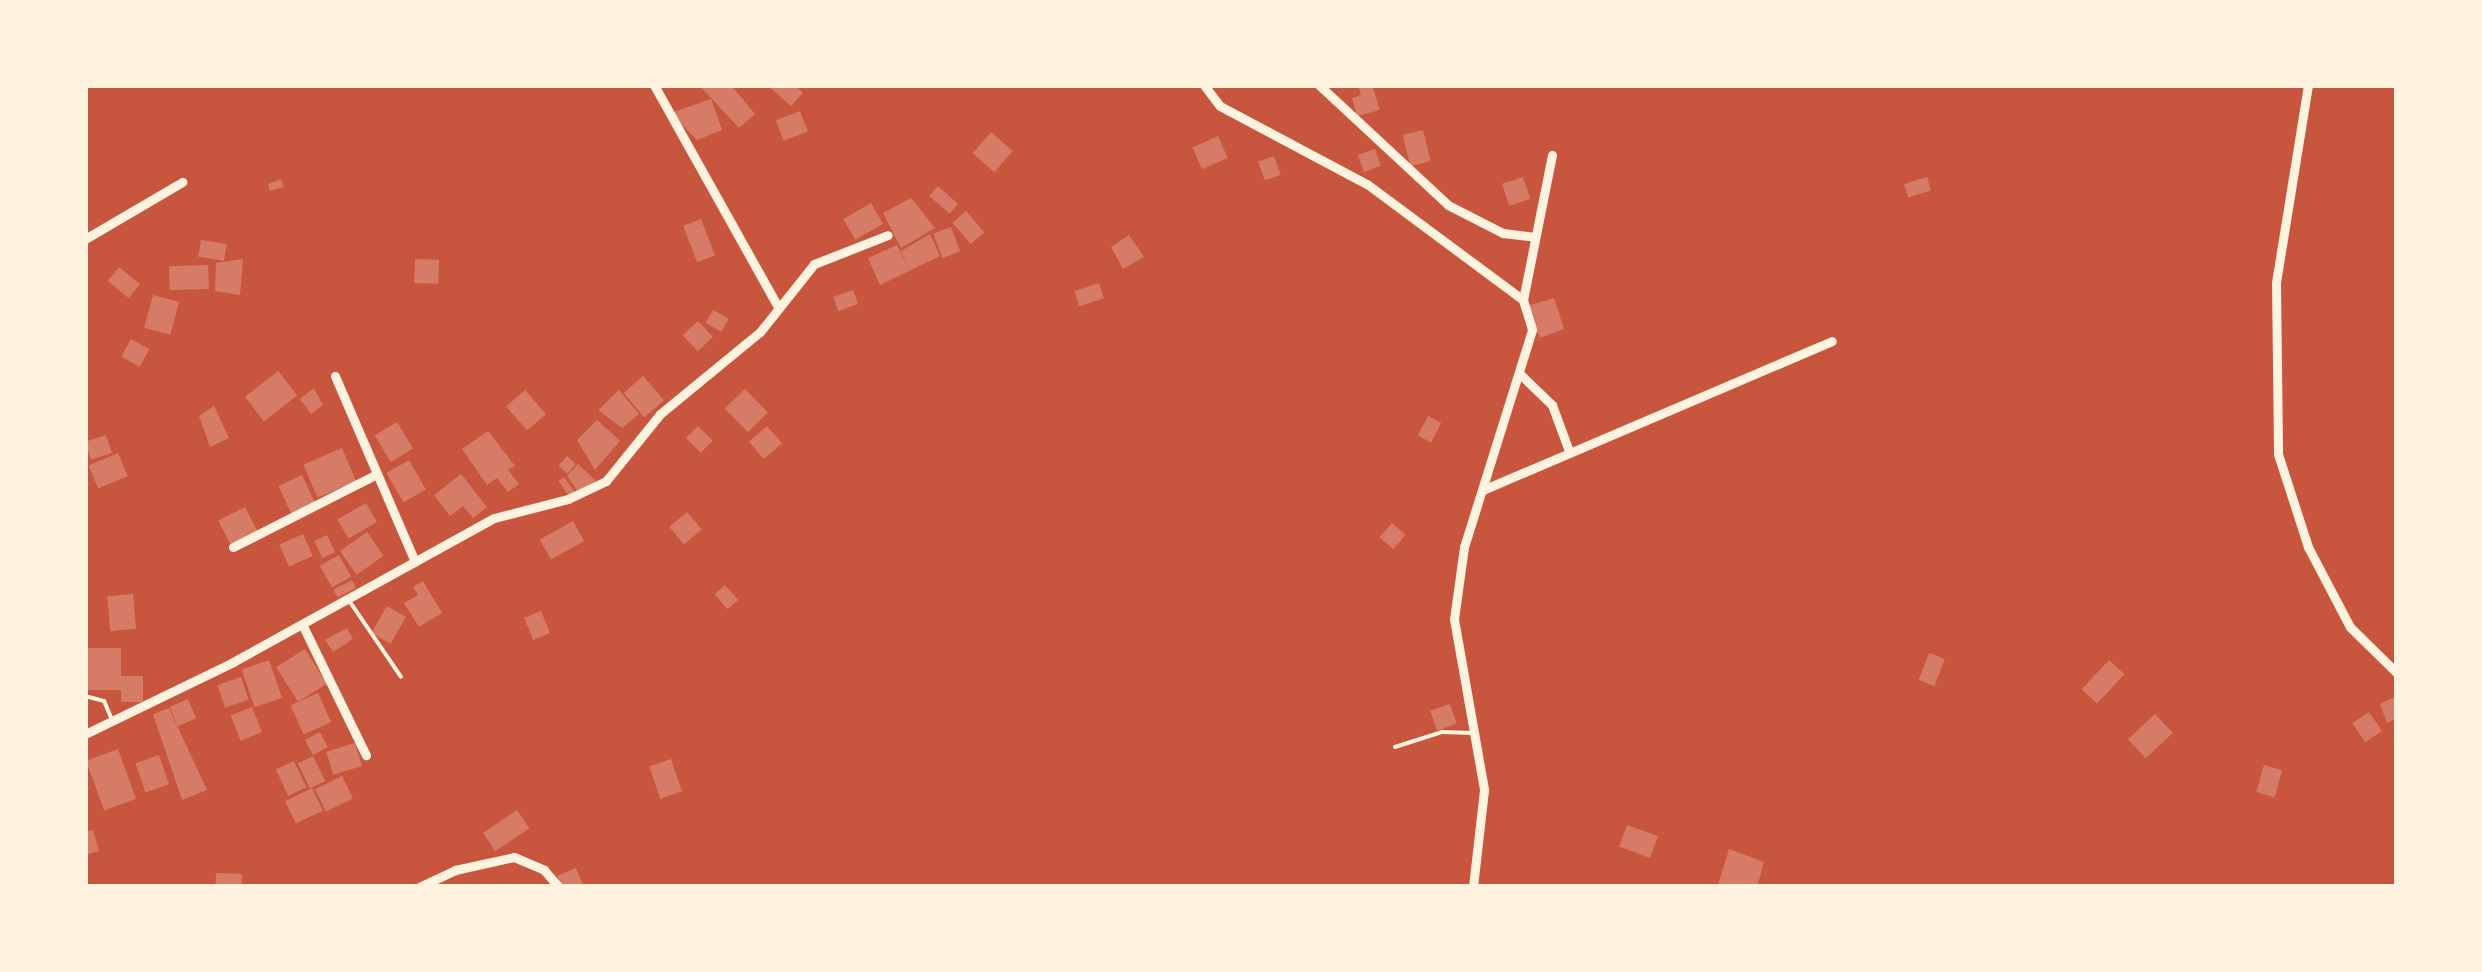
<!DOCTYPE html>
<html>
<head>
<meta charset="utf-8">
<style>
  body { margin:0 }
  #map { position:relative; width:2482px; height:972px; overflow:hidden; background:#c8553d; font-family:"Source Sans 3",sans-serif }
  div>[style] { position:absolute }
  .building>* { inset:0; background:#d67c66; transform-origin:0 0 }
  .service>* { height:4px; margin:-2px; padding:0 2px; transform-origin:2px; border-radius:2px; background:#fff3e0 }
  .minor>* { height:9px; margin:-4.5px; padding:0 4.5px; transform-origin:4.5px; border-radius:4.5px; background:#fff3e0 }
  span { translate:-50% -50%; white-space:nowrap; text-align:center; line-height:1.15; -webkit-text-stroke:8px #fff3e0; paint-order:stroke }
  .frame { position:absolute; inset:0; border:88px solid #fff3e0; pointer-events:none }
</style>
</head>
<body>
<div id="map">
  <div class="building">
    <div style="clip-path:polygon(699px 85px,731px 85px,755px 114px,739px 128px)"></div>
    <div style="clip-path:polygon(767px 85px,795px 85px,803px 93px,791px 106px)"></div>
    <div style="clip-path:polygon(1358px 85px,1372px 85px,1380px 110px,1357px 116px,1352px 98px,1361px 95px)"></div>
    <div style="clip-path:polygon(711px 99px,722px 130px,697px 140px,671px 113px)"></div>
    <div style="left:800px;top:111px;width:22px;height:26px;rotate:69deg"></div>
    <div style="left:1423px;top:130px;width:32px;height:21px;rotate:76deg"></div>
    <div style="left:991px;top:132px;width:29px;height:28px;rotate:41deg"></div>
    <div style="left:1218px;top:136px;width:24px;height:28px;rotate:66deg"></div>
    <div style="left:1375px;top:149px;width:18px;height:18px;rotate:71deg"></div>
    <div style="left:1274px;top:156px;width:20px;height:17px;rotate:70deg"></div>
    <div style="left:1523px;top:177px;width:23px;height:22px;rotate:72deg"></div>
    <div style="left:1927px;top:177px;width:14px;height:24px;rotate:73deg"></div>
    <div style="clip-path:polygon(281px 179px,284px 187px,270px 191px,268px 184px)"></div>
    <div style="left:938px;top:186px;width:27px;height:13px;rotate:42deg"></div>
    <div style="clip-path:polygon(911px 198px,935px 228px,901px 248px,883px 213px)"></div>
    <div style="left:871px;top:203px;width:24px;height:32px;rotate:60deg"></div>
    <div style="left:966px;top:211px;width:28px;height:18px;rotate:49deg"></div>
    <div style="left:701px;top:219px;width:39px;height:19px;rotate:69deg"></div>
    <div style="left:951px;top:227px;width:26px;height:19px;rotate:69deg"></div>
    <div style="clip-path:polygon(930px 234px,940px 256px,880px 285px,868px 258px,897px 245px,908px 267px,901px 251px)"></div>
    <div style="clip-path:polygon(1129px 235px,1144px 257px,1123px 269px,1111px 247px)"></div>
    <div style="left:201px;top:240px;width:26px;height:17px;rotate:9deg"></div>
    <div style="clip-path:polygon(243px 259px,240px 295px,215px 291px,216px 263px)"></div>
    <div style="left:415px;top:259px;width:24px;height:24px;rotate:2deg"></div>
    <div style="left:208px;top:265px;width:24px;height:39px;rotate:88deg"></div>
    <div style="left:119px;top:267px;width:27px;height:18px;rotate:39deg"></div>
    <div style="left:1099px;top:283px;width:16px;height:26px;rotate:72deg"></div>
    <div style="left:853px;top:290px;width:15px;height:21px;rotate:70deg"></div>
    <div style="left:153px;top:295px;width:27px;height:34px;rotate:15deg"></div>
    <div style="clip-path:polygon(1554px 298px,1564px 329px,1540px 338px,1527px 306px)"></div>
    <div style="left:713px;top:310px;width:18px;height:15px;rotate:29deg"></div>
    <div style="left:698px;top:321px;width:22px;height:21px;rotate:47deg"></div>
    <div style="left:131px;top:339px;width:21px;height:20px;rotate:29deg"></div>
    <div style="left:278px;top:371px;width:31px;height:42px;rotate:52deg"></div>
    <div style="left:643px;top:376px;width:32px;height:26px;rotate:49deg"></div>
    <div style="clip-path:polygon(314px 388px,323px 405px,311px 414px,300px 399px)"></div>
    <div style="left:745px;top:389px;width:33px;height:28px;rotate:46deg"></div>
    <div style="left:525px;top:390px;width:32px;height:25px;rotate:49deg"></div>
    <div style="clip-path:polygon(619px 390px,639px 414px,622px 428px,598px 410px)"></div>
    <div style="clip-path:polygon(214px 406px,229px 438px,210px 447px,199px 416px)"></div>
    <div style="left:1428px;top:416px;width:15px;height:22px;rotate:28deg"></div>
    <div style="clip-path:polygon(597px 420px,620px 441px,595px 470px,577px 440px)"></div>
    <div style="left:397px;top:422px;width:31px;height:26px;rotate:59deg"></div>
    <div style="left:698px;top:426px;width:21px;height:17px;rotate:45deg"></div>
    <div style="left:767px;top:426px;width:23px;height:24px;rotate:49deg"></div>
    <div style="clip-path:polygon(488px 431px,515px 466px,508px 470px,519px 484px,508px 492px,497px 478px,487px 485px,462px 449px)"></div>
    <div style="left:106px;top:435px;width:19px;height:22px;rotate:72deg"></div>
    <div style="left:342px;top:448px;width:36px;height:42px;rotate:67deg"></div>
    <div style="left:118px;top:453px;width:25px;height:32px;rotate:67deg"></div>
    <div style="left:567px;top:456px;width:12px;height:13px;rotate:42deg"></div>
    <div style="left:409px;top:460px;width:34px;height:26px;rotate:60deg"></div>
    <div style="clip-path:polygon(578px 464px,596px 481px,578px 492px,567px 476px)"></div>
    <div style="clip-path:polygon(461px 474px,487px 507px,473px 518px,463px 506px,450px 516px,434px 495px)"></div>
    <div style="left:302px;top:475px;width:31px;height:26px;rotate:65deg"></div>
    <div style="left:564px;top:477px;width:19px;height:7px;rotate:54deg"></div>
    <div style="left:366px;top:503px;width:22px;height:33px;rotate:60deg"></div>
    <div style="left:245px;top:507px;width:29px;height:30px;rotate:63deg"></div>
    <div style="left:687px;top:512px;width:23px;height:23px;rotate:50deg"></div>
    <div style="left:573px;top:521px;width:23px;height:38px;rotate:61deg"></div>
    <div style="left:1392px;top:523px;width:18px;height:19px;rotate:41deg"></div>
    <div style="left:367px;top:532px;width:29px;height:33px;rotate:55deg"></div>
    <div style="left:303px;top:534px;width:24px;height:26px;rotate:66deg"></div>
    <div style="left:327px;top:535px;width:19px;height:14px;rotate:65deg"></div>
    <div style="left:339px;top:555px;width:25px;height:22px;rotate:61deg"></div>
    <div style="left:352px;top:580px;width:9px;height:21px;rotate:63deg"></div>
    <div style="clip-path:polygon(423px 581px,442px 613px,419px 627px,404px 603px,418px 595px,413px 587px)"></div>
    <div style="left:725px;top:585px;width:20px;height:14px;rotate:49deg"></div>
    <div style="left:133px;top:594px;width:35px;height:26px;rotate:85deg"></div>
    <div style="left:387px;top:606px;width:22px;height:31px;rotate:30deg"></div>
    <div style="left:541px;top:611px;width:24px;height:18px;rotate:68deg"></div>
    <div style="clip-path:polygon(347px 628px,353px 639px,333px 652px,325px 640px)"></div>
    <div style="left:87px;top:648px;width:34px;height:42px"></div>
    <div style="left:305px;top:649px;width:41px;height:34px;rotate:58deg"></div>
    <div style="left:1929px;top:653px;width:17px;height:29px;rotate:21deg"></div>
    <div style="left:269px;top:660px;width:40px;height:29px;rotate:71deg"></div>
    <div style="left:2109px;top:660px;width:21px;height:40px;rotate:43deg"></div>
    <div style="left:121px;top:676px;width:22px;height:26px"></div>
    <div style="left:241px;top:677px;width:24px;height:25px;rotate:71deg"></div>
    <div style="left:318px;top:693px;width:32px;height:30px;rotate:66deg"></div>
    <div style="clip-path:polygon(2397px 696px,2397px 718px,2387px 723px,2380px 704px)"></div>
    <div style="left:188px;top:699px;width:21px;height:20px;rotate:67deg"></div>
    <div style="left:1450px;top:704px;width:21px;height:21px;rotate:71deg"></div>
    <div style="left:252px;top:707px;width:27px;height:23px;rotate:68deg"></div>
    <div style="clip-path:polygon(169px 708px,207px 790px,182px 800px,153px 714px)"></div>
    <div style="left:2369px;top:712px;width:23px;height:20px;rotate:56deg"></div>
    <div style="left:2155px;top:714px;width:26px;height:37px;rotate:47deg"></div>
    <div style="left:320px;top:732px;width:17px;height:17px;rotate:62deg"></div>
    <div style="left:355px;top:743px;width:24px;height:30px;rotate:73deg"></div>
    <div style="left:118px;top:749px;width:53px;height:34px;rotate:70deg"></div>
    <div style="left:159px;top:755px;width:31px;height:25px;rotate:71deg"></div>
    <div style="left:313px;top:756px;width:28px;height:17px;rotate:64deg"></div>
    <div style="left:671px;top:759px;width:34px;height:23px;rotate:71deg"></div>
    <div style="left:294px;top:761px;width:29px;height:20px;rotate:65deg"></div>
    <div style="left:2264px;top:765px;width:19px;height:28px;rotate:16deg"></div>
    <div style="left:342px;top:776px;width:25px;height:30px;rotate:64deg"></div>
    <div style="left:312px;top:788px;width:25px;height:30px;rotate:64deg"></div>
    <div style="left:517px;top:810px;width:22px;height:41px;rotate:56deg"></div>
    <div style="left:1627px;top:825px;width:33px;height:23px;rotate:20deg"></div>
    <div style="clip-path:polygon(93px 830px,99px 851px,85px 855px,85px 832px)"></div>
    <div style="clip-path:polygon(1729px 849px,1764px 862px,1757px 887px,1718px 885px)"></div>
    <div style="clip-path:polygon(576px 868px,584px 887px,562px 887px,557px 876px)"></div>
    <div style="left:216px;top:873px;width:26px;height:14px;rotate:2deg"></div>
  </div>
  <div class="service">
    <div style="left:348px;top:599px;width:94px;rotate:55.8deg"></div>
    <div style="left:85px;top:696px;width:20px;rotate:15deg"></div>
    <div style="left:104px;top:701px;width:21px;rotate:67deg"></div>
    <div style="left:1395px;top:747px;width:49px;rotate:-17.7deg"></div>
    <div style="left:1442px;top:732px;width:31px;rotate:2deg"></div>
  </div>
  <div class="minor">
    <div style="left:654px;top:85px;width:254px;rotate:60.8deg"></div>
    <div style="left:1204px;top:85px;width:26px;rotate:53deg"></div>
    <div style="left:1220px;top:106px;width:166px;rotate:28deg"></div>
    <div style="left:1367px;top:184px;width:194px;rotate:36.6deg"></div>
    <div style="left:1523px;top:300px;width:31px;rotate:73deg"></div>
    <div style="left:1532px;top:330px;width:227px;rotate:107.4deg"></div>
    <div style="left:1464px;top:547px;width:73px;rotate:97.9deg"></div>
    <div style="left:1454px;top:619px;width:174px;rotate:80deg"></div>
    <div style="left:1484px;top:790px;width:98px;rotate:96.5deg"></div>
    <div style="left:1319px;top:85px;width:176px;rotate:42.9deg"></div>
    <div style="left:1448px;top:205px;width:62px;rotate:27deg"></div>
    <div style="left:1503px;top:233px;width:32px;rotate:7deg"></div>
    <div style="left:2308px;top:85px;width:201px;rotate:99.2deg"></div>
    <div style="left:2276px;top:283px;width:171px;rotate:89.3deg"></div>
    <div style="left:2278px;top:454px;width:98px;rotate:72.1deg"></div>
    <div style="left:2308px;top:547px;width:90px;rotate:62.3deg"></div>
    <div style="left:2350px;top:627px;width:66px;rotate:44.4deg"></div>
    <div style="left:85px;top:239px;width:113px;rotate:-30.4deg"></div>
    <div style="left:1523px;top:300px;width:148px;rotate:-78.7deg"></div>
    <div style="left:1520px;top:374px;width:45px;rotate:44.1deg"></div>
    <div style="left:1552px;top:405px;width:49px;rotate:69.7deg"></div>
    <div style="left:335px;top:376px;width:202px;rotate:66.7deg"></div>
    <div style="left:1485px;top:489px;width:377px;rotate:-23.1deg"></div>
    <div style="left:233px;top:547px;width:157px;rotate:-26.9deg"></div>
    <div style="left:302px;top:624px;width:146px;rotate:64deg"></div>
    <div style="left:85px;top:734px;width:165px;rotate:-25.9deg"></div>
    <div style="left:233px;top:662px;width:298px;rotate:-28.9deg"></div>
    <div style="left:494px;top:518px;width:76px;rotate:-14.4deg"></div>
    <div style="left:568px;top:499px;width:42px;rotate:-25.3deg"></div>
    <div style="left:606px;top:481px;width:86px;rotate:-51.1deg"></div>
    <div style="left:660px;top:414px;width:129px;rotate:-39.4deg"></div>
    <div style="left:760px;top:332px;width:87px;rotate:-51.5deg"></div>
    <div style="left:814px;top:264px;width:79px;rotate:-21.4deg"></div>
    <div style="left:419px;top:887px;width:40px;rotate:-25deg"></div>
    <div style="left:455px;top:870px;width:60px;rotate:-12.4deg"></div>
    <div style="left:514px;top:857px;width:33px;rotate:23deg"></div>
    <div style="left:544px;top:870px;width:23px;rotate:49deg"></div>
  </div>
  <div class="frame"></div>
</div>
</body>
</html>
